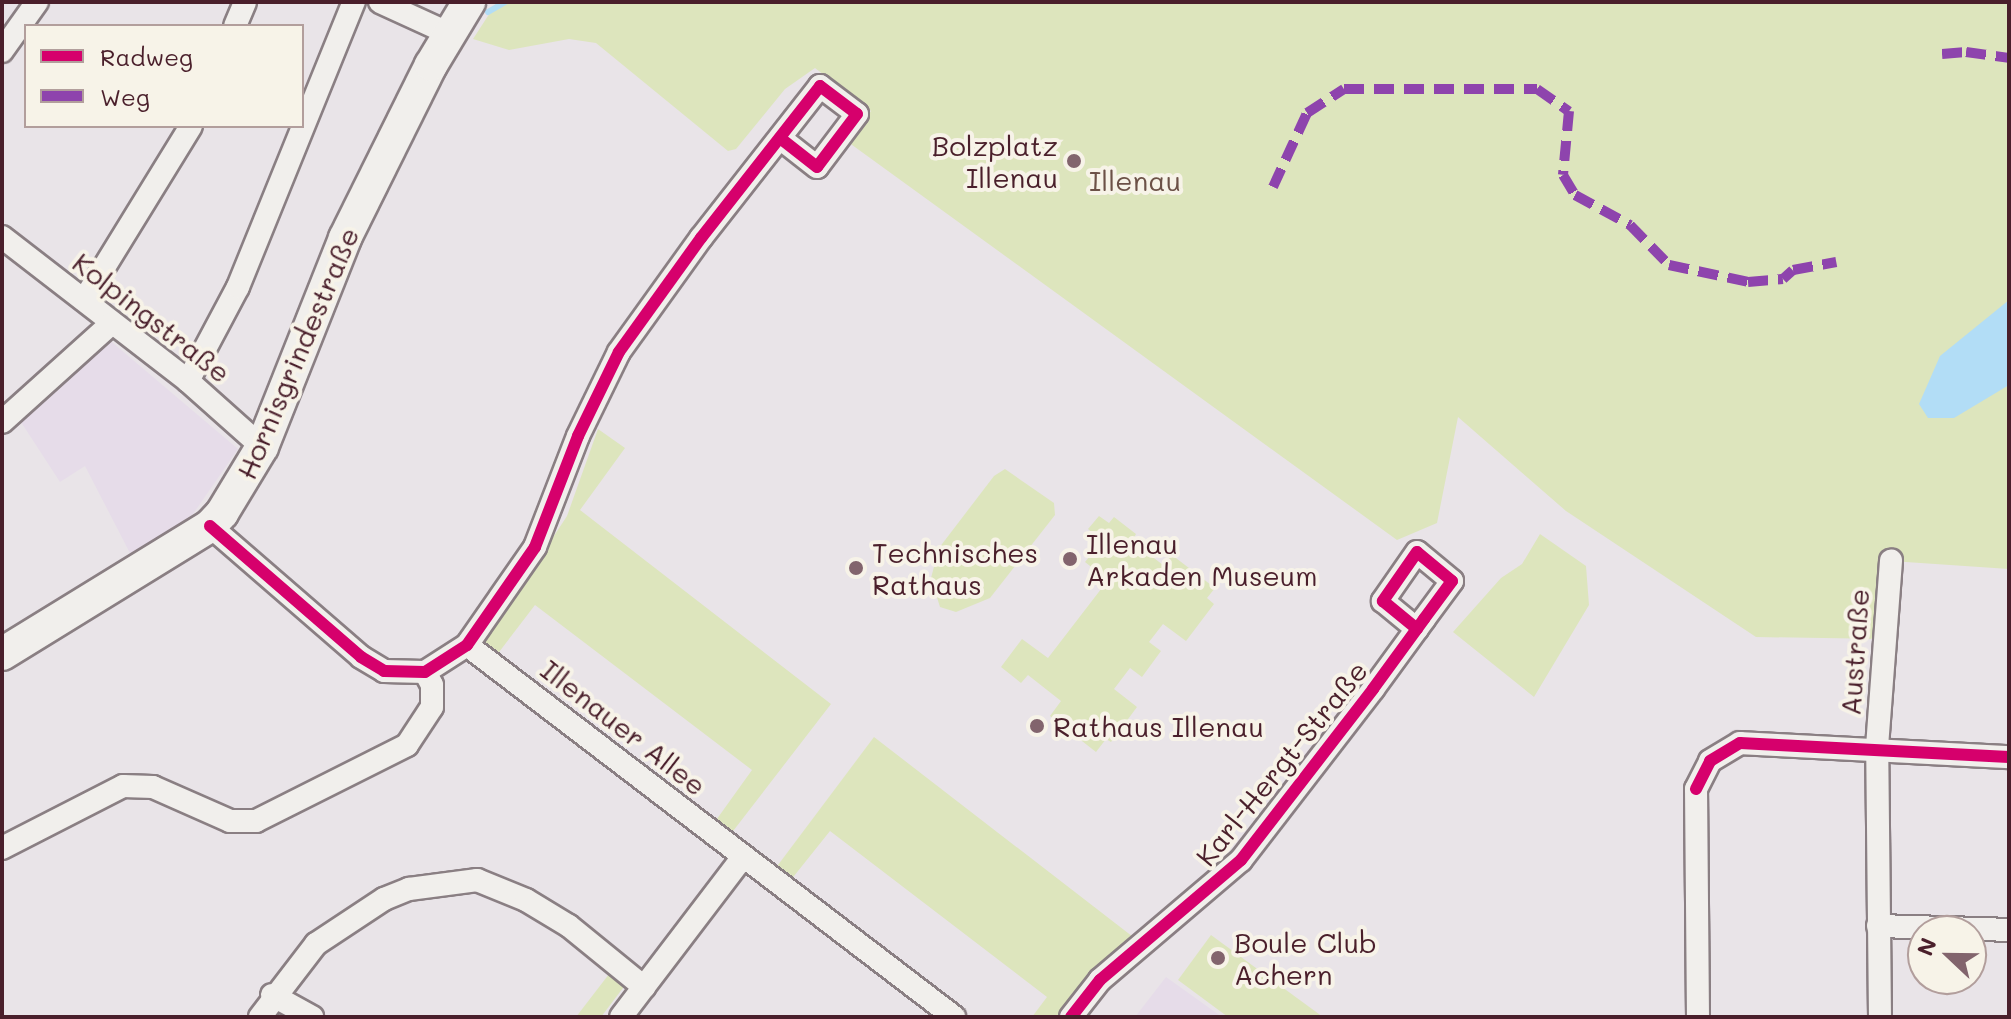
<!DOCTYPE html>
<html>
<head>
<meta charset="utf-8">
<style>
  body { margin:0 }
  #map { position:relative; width:2011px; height:1019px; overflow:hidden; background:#e9e4e8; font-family:Mali,sans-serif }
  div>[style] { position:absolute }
  .built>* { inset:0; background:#e6dce9 }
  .green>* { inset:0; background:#dde5bd }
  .water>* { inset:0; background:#b2ddf6 }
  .stream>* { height:6px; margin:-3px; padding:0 3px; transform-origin:3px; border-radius:3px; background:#b2ddf6 }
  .roads { filter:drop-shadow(2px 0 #8a7f83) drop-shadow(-2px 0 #8a7f83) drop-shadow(0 2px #8a7f83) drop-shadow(0 -2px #8a7f83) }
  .minor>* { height:22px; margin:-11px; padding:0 11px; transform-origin:11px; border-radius:11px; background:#f1efec }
  .secondary>* { height:32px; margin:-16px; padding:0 16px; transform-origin:16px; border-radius:16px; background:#f1efec }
  .quiet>* { height:10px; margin-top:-5px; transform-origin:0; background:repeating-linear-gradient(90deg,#8e44ad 0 20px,transparent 0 30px) }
  .cycleway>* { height:12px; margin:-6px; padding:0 6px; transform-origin:6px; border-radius:6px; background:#d6006c }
  .dots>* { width:22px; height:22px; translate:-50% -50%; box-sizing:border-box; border:4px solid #f7f3e8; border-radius:50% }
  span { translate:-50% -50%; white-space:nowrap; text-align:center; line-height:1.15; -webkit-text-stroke:8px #f7f3e8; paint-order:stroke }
  .poi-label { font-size:28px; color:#4a1f2b }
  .right { translate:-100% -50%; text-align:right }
  .left { translate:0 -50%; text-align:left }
  .park-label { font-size:28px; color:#6c5147 }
  .street-label { font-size:28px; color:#4a1f2b }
  .frame { position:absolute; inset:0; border:4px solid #4a1f2b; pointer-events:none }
  .legend { position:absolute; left:24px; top:24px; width:280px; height:104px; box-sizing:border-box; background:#f7f3e8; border:2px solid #b29e9c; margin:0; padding:10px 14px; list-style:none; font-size:24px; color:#4a1f2b }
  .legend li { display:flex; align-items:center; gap:16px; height:40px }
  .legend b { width:40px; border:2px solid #b29e9c }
  .north { position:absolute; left:1907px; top:915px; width:80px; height:80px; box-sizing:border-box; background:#f7f3e8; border:2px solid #b29e9c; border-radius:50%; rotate:292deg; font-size:22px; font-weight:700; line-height:32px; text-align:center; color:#4a1f2b }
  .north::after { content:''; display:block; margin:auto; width:28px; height:36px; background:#82646d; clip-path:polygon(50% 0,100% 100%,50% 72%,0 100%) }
</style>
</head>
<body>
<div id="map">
  <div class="built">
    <div style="clip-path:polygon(107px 338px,238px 449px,193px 514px,132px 557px,85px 466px,60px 482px,19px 419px)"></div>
    <div style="clip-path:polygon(1166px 977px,1222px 1017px,1135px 1017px)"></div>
  </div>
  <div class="green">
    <div style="clip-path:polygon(497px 2px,2009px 2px,2009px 300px,2000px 310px,1987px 396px,2009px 385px,2009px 569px,1891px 561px,1884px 639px,1756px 637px,1566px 511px,1458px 417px,1437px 523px,1397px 540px,848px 142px,871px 111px,815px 68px,785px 89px,736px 149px,728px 151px,596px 43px,569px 39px,509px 50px,473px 39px)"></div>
    <div style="clip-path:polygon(598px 429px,625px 448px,580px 510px,831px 704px,730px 835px,714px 823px,752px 770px,535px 605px,496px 656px,483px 644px,567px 516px)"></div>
    <div style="clip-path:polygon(1005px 469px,1054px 503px,1055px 515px,990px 598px,956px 612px,940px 607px,931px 578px,939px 548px,994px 476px)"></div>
    <div style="clip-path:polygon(1099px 516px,1109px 523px,1114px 517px,1136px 534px,1132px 541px,1163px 565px,1172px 555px,1215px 588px,1207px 598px,1214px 604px,1186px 641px,1163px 624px,1149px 642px,1161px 651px,1142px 677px,1130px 668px,1114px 689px,1137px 707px,1111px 742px,1106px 739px,1096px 752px,1050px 716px,1061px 701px,1028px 675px,1021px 683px,1001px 667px,1022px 639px,1048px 658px,1108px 580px,1085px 562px,1102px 541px,1088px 529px)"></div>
    <div style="clip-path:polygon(1540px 534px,1586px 566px,1589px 605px,1534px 697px,1453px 632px,1501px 578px,1522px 564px)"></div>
    <div style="clip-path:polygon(874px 737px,1137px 940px,1062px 1017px,1032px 1017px,1047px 997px,830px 831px,790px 881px,775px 869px)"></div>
    <div style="clip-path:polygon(1211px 935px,1323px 1017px,1228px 1017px,1178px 980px)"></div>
    <div style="clip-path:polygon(616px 965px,626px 984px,601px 1017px,576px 1017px)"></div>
  </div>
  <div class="water">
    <div style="clip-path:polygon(2009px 300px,2009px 385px,1954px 418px,1928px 418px,1919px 404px,1940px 356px)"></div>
  </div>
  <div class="stream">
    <div style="left:488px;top:12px;width:20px;rotate:-30deg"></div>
  </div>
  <div class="roads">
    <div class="minor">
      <div style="left:380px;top:2px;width:77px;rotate:24.6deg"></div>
      <div style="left:235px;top:26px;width:26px;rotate:-67deg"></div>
      <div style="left:2px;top:51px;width:60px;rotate:-54.5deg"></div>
      <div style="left:2px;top:237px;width:235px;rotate:37.7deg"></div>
      <div style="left:188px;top:381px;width:99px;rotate:41.7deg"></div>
      <div style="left:84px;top:300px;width:204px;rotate:-58.4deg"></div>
      <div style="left:188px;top:381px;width:106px;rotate:-62deg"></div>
      <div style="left:238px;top:287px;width:308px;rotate:-67.9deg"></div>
      <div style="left:2px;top:422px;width:147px;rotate:-42deg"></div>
      <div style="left:210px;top:526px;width:200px;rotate:40.9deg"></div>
      <div style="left:361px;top:657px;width:27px;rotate:31deg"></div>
      <div style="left:384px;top:671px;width:41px;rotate:1.4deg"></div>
      <div style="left:425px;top:672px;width:50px;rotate:-32.7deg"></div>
      <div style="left:467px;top:645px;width:119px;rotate:-55.2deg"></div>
      <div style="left:535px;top:547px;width:119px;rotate:-68.8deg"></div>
      <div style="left:578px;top:436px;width:93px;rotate:-64deg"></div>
      <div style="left:619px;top:352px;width:140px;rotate:-54.3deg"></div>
      <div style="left:701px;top:238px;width:193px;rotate:-51.9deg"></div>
      <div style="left:820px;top:86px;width:46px;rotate:37.1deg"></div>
      <div style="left:857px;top:114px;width:66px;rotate:127deg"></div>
      <div style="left:817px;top:167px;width:47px;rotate:-141.9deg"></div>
      <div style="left:467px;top:645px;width:613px;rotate:37.37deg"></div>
      <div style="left:2px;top:848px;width:136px;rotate:-27.1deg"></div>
      <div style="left:123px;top:786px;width:30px;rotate:2deg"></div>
      <div style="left:153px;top:787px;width:84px;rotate:23.8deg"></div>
      <div style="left:230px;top:821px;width:26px"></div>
      <div style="left:256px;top:821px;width:169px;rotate:-26.7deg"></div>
      <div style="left:407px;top:745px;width:45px;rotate:-56.7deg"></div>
      <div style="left:432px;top:707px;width:22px;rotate:-90deg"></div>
      <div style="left:432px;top:685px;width:15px;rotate:-118deg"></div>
      <div style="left:1878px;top:926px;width:131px;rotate:1.7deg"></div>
      <div style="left:272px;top:995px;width:46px;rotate:28.8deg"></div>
      <div style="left:260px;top:1017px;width:92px;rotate:-52.5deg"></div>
      <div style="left:316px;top:944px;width:82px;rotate:-33.5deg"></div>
      <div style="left:384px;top:899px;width:27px;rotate:-22deg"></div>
      <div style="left:409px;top:889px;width:69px;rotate:-7.5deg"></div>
      <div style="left:477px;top:880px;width:53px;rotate:22.2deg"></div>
      <div style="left:526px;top:900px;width:50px;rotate:31.2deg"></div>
      <div style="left:569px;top:926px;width:97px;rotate:39.1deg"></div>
      <div style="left:621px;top:1017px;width:201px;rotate:-52.7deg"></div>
      <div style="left:1071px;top:1017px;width:47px;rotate:-51.9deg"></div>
      <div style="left:1100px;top:980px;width:185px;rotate:-40.4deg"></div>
      <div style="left:1241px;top:860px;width:216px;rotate:-52.3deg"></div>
      <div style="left:1373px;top:689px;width:87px;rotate:-53.9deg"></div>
      <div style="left:1424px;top:619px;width:47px;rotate:-53.6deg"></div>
      <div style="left:1452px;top:581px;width:45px;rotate:-140.4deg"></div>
      <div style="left:1417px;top:552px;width:60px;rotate:124.8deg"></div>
      <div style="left:1383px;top:601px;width:44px;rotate:39.5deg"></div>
      <div style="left:1698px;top:1017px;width:228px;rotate:-90.5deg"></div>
      <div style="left:1696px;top:789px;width:31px;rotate:-63deg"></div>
      <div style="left:1710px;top:761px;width:35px;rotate:-31deg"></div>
      <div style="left:1740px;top:743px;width:269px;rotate:3deg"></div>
      <div style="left:1880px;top:1017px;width:270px;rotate:-90.6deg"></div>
      <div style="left:1877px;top:747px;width:187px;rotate:-85.7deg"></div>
    </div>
    <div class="secondary">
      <div style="left:2px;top:654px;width:244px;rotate:-31.6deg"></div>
      <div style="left:210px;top:526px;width:18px;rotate:-47deg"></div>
      <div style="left:222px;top:513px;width:77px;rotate:-58.8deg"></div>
      <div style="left:262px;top:447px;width:225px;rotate:-68.3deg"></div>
      <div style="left:345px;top:238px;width:193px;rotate:-63.6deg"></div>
      <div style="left:431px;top:65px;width:74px;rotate:-58.9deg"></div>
    </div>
  </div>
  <div class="quiet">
    <div style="left:1942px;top:54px;width:24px;rotate:-5deg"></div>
    <div style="left:1966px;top:52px;width:43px;rotate:7.9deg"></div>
    <div style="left:1273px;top:187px;width:81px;rotate:-65.3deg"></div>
    <div style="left:1307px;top:113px;width:44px;rotate:-33deg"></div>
    <div style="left:1344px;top:89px;width:193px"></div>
    <div style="left:1537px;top:89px;width:39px;rotate:35deg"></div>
    <div style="left:1569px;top:111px;width:64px;rotate:95.4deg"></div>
    <div style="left:1563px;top:175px;width:23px;rotate:59deg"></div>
    <div style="left:1575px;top:195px;width:63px;rotate:28.6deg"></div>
    <div style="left:1630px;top:225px;width:56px;rotate:45.7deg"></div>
    <div style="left:1669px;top:265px;width:81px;rotate:12.1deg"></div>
    <div style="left:1748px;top:282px;width:35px;rotate:-5deg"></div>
    <div style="left:1783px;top:279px;width:13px;rotate:-42deg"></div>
    <div style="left:1793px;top:270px;width:44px;rotate:-10.5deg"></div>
  </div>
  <div class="cycleway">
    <div style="left:210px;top:526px;width:200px;rotate:40.9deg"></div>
    <div style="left:361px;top:657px;width:27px;rotate:31deg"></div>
    <div style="left:384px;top:671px;width:41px;rotate:1.4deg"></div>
    <div style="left:425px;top:672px;width:50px;rotate:-32.7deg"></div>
    <div style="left:467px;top:645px;width:119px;rotate:-55.2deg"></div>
    <div style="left:535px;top:547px;width:119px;rotate:-68.8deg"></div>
    <div style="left:578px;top:436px;width:93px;rotate:-64deg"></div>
    <div style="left:619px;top:352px;width:140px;rotate:-54.3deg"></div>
    <div style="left:701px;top:238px;width:193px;rotate:-51.9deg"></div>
    <div style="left:820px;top:86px;width:46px;rotate:37.1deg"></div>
    <div style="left:857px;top:114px;width:66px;rotate:127deg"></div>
    <div style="left:817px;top:167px;width:47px;rotate:-141.9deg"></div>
    <div style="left:1696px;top:789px;width:31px;rotate:-63deg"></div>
    <div style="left:1710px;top:761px;width:35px;rotate:-31deg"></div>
    <div style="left:1740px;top:743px;width:269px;rotate:3deg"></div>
    <div style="left:1071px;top:1017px;width:47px;rotate:-51.9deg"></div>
    <div style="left:1100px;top:980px;width:185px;rotate:-40.4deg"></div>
    <div style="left:1241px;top:860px;width:216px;rotate:-52.3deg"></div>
    <div style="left:1373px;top:689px;width:87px;rotate:-53.9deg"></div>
    <div style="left:1424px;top:619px;width:47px;rotate:-53.6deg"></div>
    <div style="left:1452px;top:581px;width:45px;rotate:-140.4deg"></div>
    <div style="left:1417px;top:552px;width:60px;rotate:124.8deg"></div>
    <div style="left:1383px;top:601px;width:44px;rotate:39.5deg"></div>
  </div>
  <div class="dots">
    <div style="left:1074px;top:161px;background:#82646d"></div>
    <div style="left:1070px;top:559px;background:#82646d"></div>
    <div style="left:856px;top:568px;background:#82646d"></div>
    <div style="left:1037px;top:726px;background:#82646d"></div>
    <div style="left:1218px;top:958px;background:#82646d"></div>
  </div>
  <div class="poi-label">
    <span class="right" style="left:1058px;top:161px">Bolzplatz<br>Illenau</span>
    <span class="left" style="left:1086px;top:559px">Illenau<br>Arkaden Museum</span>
    <span class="left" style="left:872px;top:568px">Technisches<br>Rathaus</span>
    <span class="left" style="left:1053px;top:726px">Rathaus Illenau</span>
    <span class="left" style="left:1234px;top:958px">Boule Club<br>Achern</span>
  </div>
  <div class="park-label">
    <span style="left:1135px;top:180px">Illenau</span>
  </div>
  <div class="street-label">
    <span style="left:152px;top:317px;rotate:38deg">Kolpingstraße</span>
    <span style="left:297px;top:353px;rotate:-67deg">Hornisgrindestraße</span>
    <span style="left:1854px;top:652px;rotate:-86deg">Austraße</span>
    <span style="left:624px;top:727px;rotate:38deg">Illenauer Allee</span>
    <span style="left:1281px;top:763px;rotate:-51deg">Karl-Hergt-Straße</span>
  </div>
  <div class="frame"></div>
  <ul class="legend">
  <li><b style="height:10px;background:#d6006c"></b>Radweg</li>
  <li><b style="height:10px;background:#8e44ad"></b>Weg</li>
  </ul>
  <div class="north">N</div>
</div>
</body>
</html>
